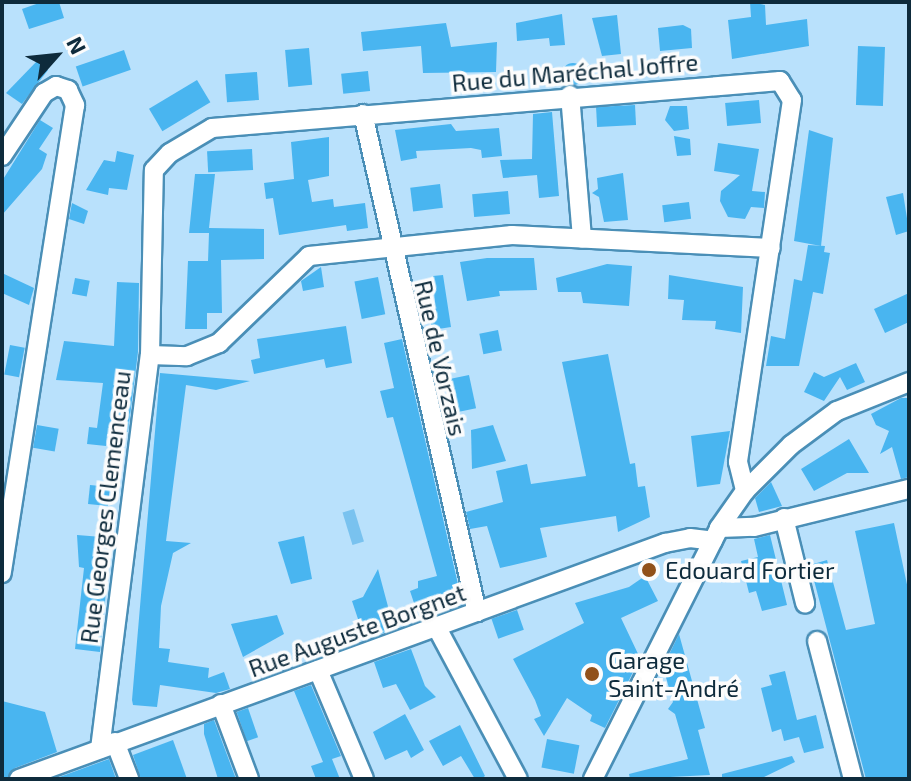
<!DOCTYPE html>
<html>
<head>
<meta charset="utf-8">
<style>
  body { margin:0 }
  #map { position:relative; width:911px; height:781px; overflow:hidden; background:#b9e1fc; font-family:"Exo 2",sans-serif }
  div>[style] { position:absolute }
  .water>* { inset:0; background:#79c2ef; transform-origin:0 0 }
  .building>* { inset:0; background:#49b5f0; transform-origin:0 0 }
  .round { border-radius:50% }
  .roads { filter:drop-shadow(2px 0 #4a8fb7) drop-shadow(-2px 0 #4a8fb7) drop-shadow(0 2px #4a8fb7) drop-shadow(0 -2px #4a8fb7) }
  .minor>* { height:18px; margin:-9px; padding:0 9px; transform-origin:9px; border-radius:9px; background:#fff }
  .dots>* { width:22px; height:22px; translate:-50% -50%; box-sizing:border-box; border:4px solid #fcfcfc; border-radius:50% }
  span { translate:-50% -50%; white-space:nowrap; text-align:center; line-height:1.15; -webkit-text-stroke:7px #fcfcfc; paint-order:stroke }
  .street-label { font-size:24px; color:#0e2b3c }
  .poi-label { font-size:24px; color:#0e2b3c }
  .left { translate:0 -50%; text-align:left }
  .frame { position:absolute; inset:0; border:4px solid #0e2b3c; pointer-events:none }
  .north { position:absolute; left:16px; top:16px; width:80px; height:80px; -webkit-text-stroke:6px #fcfcfc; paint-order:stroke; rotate:63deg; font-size:22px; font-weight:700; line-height:32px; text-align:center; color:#0e2b3c }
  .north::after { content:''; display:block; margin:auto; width:28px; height:36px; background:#0e2b3c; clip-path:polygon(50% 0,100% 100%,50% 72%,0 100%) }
</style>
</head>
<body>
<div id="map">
  <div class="water">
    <div style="left:354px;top:509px;width:34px;height:12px;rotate:73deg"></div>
  </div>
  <div class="building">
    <div style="clip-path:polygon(42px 2px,59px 2px,64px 18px,29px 29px,22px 9px)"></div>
    <div style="clip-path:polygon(750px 2px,765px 5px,766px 25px,807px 19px,809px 46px,732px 59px,728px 20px,751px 17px)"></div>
    <div style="clip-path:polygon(562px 14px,565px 45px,550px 46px,549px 38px,517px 41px,516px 23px)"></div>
    <div style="clip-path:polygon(617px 15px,621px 54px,602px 56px,592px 18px)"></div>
    <div style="clip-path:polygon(446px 23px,451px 47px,497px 42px,496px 72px,423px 73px,421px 46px,363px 51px,361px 32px)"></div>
    <div style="clip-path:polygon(683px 25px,691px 29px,692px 48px,660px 51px,658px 28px)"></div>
    <div style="left:858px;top:46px;width:27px;height:59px;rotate:2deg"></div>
    <div style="left:309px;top:48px;width:37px;height:24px;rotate:85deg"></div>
    <div style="left:124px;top:50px;width:21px;height:51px;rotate:71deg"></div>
    <div style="clip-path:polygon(38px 60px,48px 70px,22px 104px,6px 93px)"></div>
    <div class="round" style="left:562px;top:63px;width:22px;height:22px"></div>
    <div style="left:368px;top:71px;width:20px;height:27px;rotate:84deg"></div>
    <div style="left:257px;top:72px;width:28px;height:32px;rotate:86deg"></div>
    <div style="left:197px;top:80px;width:26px;height:56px;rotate:59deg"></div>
    <div style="left:759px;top:100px;width:23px;height:34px;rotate:85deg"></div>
    <div style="left:635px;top:105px;width:20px;height:39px;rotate:87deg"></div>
    <div style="clip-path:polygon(670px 106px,687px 106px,689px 129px,674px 131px,665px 120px)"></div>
    <div style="clip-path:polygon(552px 112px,559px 196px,539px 198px,537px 175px,503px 178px,500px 160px,532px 159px,533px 114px)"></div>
    <div style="clip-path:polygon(40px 120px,53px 128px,39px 149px,47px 154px,42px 169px,2px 215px,2px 181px)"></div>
    <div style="clip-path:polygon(451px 124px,456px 131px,499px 128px,502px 156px,482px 158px,481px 150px,471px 148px,416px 151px,417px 158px,401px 161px,395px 130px)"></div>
    <div style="clip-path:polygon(809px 130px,833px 138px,821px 246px,794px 241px)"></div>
    <div style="clip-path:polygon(674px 136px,690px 139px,691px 155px,677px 156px)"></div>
    <div style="clip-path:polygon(329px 137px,329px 176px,308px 180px,312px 202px,333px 199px,334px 207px,365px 203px,368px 228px,347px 231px,346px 225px,279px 235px,273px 198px,266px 199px,264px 183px,294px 179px,291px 142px)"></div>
    <div style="clip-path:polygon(718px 143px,759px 149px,752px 191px,765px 192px,764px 208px,751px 207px,745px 219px,728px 217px,720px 201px,721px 191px,740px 175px,714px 171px)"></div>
    <div style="left:252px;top:149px;width:21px;height:45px;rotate:87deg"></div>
    <div style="clip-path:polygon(117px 151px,134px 155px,127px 190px,109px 188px,108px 195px,86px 190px,104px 160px,115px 162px)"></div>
    <div style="clip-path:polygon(623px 173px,628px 220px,604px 222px,599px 197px,592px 193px,598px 189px,597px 178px)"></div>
    <div style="clip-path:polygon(195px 174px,215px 174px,209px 228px,264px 229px,264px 259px,221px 260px,222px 313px,207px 313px,207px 329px,185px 329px,188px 261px,208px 261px,209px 233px,189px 233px)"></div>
    <div style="left:440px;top:184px;width:24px;height:30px;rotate:83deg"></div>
    <div style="left:508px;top:191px;width:23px;height:36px;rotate:85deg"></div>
    <div style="clip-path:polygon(903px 193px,909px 231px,896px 235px,886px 197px)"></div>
    <div style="left:689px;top:202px;width:17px;height:27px;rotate:83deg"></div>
    <div style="clip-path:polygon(72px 203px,88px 211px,84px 224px,69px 219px)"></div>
    <div style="clip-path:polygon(808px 245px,825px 246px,824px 252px,830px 253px,823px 294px,813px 292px,799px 366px,766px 366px,771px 336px,785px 339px,794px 279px,802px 281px)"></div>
    <div style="clip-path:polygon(487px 258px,534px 258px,537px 290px,499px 291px,500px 296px,467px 301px,460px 262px)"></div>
    <div style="clip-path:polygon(607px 264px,632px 266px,629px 306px,583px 303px,581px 292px,558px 292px,556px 278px)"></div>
    <div style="clip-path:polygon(321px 267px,324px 287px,303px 291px,301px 281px)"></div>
    <div style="clip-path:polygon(2px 273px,34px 288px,29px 305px,2px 293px)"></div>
    <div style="clip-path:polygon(443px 275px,451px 327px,432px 330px,428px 305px,435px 304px,433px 276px)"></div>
    <div style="clip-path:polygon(669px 275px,743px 287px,741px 333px,715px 329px,716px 321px,682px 320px,684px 300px,668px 299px)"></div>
    <div style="left:378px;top:277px;width:38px;height:24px;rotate:79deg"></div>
    <div style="left:75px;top:278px;width:15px;height:16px;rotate:11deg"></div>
    <div style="clip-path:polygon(117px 282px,139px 283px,138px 352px,128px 432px,107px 434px,106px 446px,87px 444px,89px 427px,97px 428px,103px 383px,56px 380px,64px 341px,114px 346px)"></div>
    <div style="clip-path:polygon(909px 293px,909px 322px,885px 333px,874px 309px)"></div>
    <div style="clip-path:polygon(346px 326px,352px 363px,326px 368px,324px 359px,254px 374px,251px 360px,260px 358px,257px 339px)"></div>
    <div style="left:498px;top:330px;width:21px;height:19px;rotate:79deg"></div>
    <div style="clip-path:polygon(402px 339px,460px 593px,416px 609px,410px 591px,418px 588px,418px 581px,437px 576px,393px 417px,387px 418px,380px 391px,394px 388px,384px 343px)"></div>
    <div style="left:10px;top:345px;width:15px;height:30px;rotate:11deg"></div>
    <div style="clip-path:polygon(608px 354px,630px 464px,635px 463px,638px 487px,645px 486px,650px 517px,618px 532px,616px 516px,540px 528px,547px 557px,500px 568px,487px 526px,470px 529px,466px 512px,503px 502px,496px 471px,527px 464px,531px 484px,586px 476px,562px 362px)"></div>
    <div style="clip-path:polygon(856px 363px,865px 382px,847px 390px,840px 377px,824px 401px,804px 392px,814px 372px,824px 377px)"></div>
    <div style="clip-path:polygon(160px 373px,250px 381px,216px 390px,186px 385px,166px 541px,191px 543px,173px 553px,161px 606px,159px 648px,170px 649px,168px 662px,209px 668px,208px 678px,224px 672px,230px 689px,216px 693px,160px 685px,157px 707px,133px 705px,132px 700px)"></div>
    <div style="left:469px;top:375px;width:34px;height:21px;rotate:78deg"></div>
    <div style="clip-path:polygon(901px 398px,909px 398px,909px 477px,901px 479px,892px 447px,880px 454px,889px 431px,876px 425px,871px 414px)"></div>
    <div style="left:37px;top:425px;width:22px;height:23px;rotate:10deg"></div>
    <div style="clip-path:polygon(493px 425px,506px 461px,472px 469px,471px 430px)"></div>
    <div style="clip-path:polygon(730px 431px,720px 484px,697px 487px,691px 436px)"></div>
    <div style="clip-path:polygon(849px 439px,869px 473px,847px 473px,814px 491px,801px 469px)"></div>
    <div style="clip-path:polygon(771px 482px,782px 506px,759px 512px,755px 498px)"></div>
    <div style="left:90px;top:485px;width:20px;height:19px;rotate:6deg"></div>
    <div style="clip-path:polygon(894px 523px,909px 594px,909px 779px,866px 779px,810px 565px,827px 560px,846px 630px,875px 624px,855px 531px)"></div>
    <div style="clip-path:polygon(77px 535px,102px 537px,102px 570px,108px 571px,100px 652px,75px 649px,84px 568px,79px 567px)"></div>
    <div style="clip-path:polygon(770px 535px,787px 605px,762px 611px,756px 591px,749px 593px,741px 561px,758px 557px,754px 539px)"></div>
    <div style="clip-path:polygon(304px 536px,312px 579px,291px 584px,278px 542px)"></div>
    <div style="clip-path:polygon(378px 569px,394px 629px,365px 640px,352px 601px,363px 597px)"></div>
    <div style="clip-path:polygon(645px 576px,658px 601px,621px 618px,640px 658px,605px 728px,590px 721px,592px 715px,567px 698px,544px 736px,534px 719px,541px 716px,535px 700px,513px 659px,584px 623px,575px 603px,629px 587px)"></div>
    <div style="left:517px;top:610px;width:21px;height:27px;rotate:71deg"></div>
    <div style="clip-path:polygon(277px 615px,284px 634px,243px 657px,231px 624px)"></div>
    <div style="clip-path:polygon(679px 634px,705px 728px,698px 730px,710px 775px,630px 779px,629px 774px,688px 759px,675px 714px,668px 709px,673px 702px,663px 667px)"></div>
    <div style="clip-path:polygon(411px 649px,425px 686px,436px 697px,410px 710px,396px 684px,383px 688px,374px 662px)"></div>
    <div style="clip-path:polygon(785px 671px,797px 720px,816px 715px,824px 748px,804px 753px,799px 737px,784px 741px,781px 729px,772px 732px,761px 688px,772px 685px,769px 675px)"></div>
    <div style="clip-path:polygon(311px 685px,341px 756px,332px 759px,340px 779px,316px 779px,311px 766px,323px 762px,294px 691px)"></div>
    <div style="clip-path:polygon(2px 701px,45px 712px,57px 752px,15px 768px,7px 779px,2px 779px)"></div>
    <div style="left:248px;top:708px;width:31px;height:12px;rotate:71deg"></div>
    <div style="clip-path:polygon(405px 714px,424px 750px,411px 758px,407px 750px,385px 760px,373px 732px)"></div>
    <div style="clip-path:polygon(214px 720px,236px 779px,218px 779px,204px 734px,204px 724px)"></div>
    <div style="clip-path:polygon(460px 725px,485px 776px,481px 779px,475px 779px,461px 756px,443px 766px,429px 741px)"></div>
    <div style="left:547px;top:739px;width:33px;height:29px;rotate:11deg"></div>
    <div style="clip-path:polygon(173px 740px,187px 779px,141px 779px,133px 755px)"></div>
    <div style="clip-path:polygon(792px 756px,795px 762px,760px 779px,722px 779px,722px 774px)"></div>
    <div style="clip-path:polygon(109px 759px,116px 779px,54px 779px)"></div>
  </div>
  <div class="roads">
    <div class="minor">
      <div style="left:570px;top:95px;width:144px;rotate:85.2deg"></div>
      <div style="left:363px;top:114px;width:511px;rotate:77.11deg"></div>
      <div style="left:2px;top:156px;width:76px;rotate:-56.3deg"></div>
      <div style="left:44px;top:93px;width:14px;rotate:-30deg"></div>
      <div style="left:56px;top:86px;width:13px;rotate:18deg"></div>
      <div style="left:68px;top:90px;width:17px;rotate:65deg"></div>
      <div style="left:75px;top:105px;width:474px;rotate:98.9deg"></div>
      <div style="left:150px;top:355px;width:185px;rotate:-88.8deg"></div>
      <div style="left:154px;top:170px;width:23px;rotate:-47deg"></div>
      <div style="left:170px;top:153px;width:49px;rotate:-30.8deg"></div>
      <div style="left:212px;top:128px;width:570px;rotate:-4.73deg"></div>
      <div style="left:780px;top:81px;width:22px;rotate:58deg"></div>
      <div style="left:792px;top:100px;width:366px;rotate:98.5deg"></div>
      <div style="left:738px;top:462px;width:30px;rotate:76deg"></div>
      <div style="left:784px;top:518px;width:88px;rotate:76.1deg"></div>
      <div style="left:719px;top:528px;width:35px;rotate:-2deg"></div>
      <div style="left:754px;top:527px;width:160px;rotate:-13.8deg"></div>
      <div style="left:437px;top:628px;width:171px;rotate:61.8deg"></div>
      <div style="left:817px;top:641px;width:143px;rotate:75.4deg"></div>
      <div style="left:318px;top:670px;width:118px;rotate:67.1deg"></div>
      <div style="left:221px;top:704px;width:80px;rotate:69.5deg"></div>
      <div style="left:115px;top:742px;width:40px;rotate:69deg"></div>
      <div style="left:100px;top:749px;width:397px;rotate:-82.8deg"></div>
      <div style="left:150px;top:355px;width:37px;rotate:2deg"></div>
      <div style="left:187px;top:356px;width:35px;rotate:-22deg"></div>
      <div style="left:219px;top:343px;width:125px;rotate:-44deg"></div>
      <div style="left:309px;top:256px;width:204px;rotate:-5.9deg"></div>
      <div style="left:512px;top:235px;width:259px;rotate:2.9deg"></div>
      <div style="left:19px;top:779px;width:688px;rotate:-20.07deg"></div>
      <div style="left:665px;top:543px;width:25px;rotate:-11deg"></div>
      <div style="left:690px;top:538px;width:23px;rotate:7deg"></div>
      <div style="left:593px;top:779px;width:281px;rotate:-63.3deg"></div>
      <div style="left:719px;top:528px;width:45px;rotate:-54.9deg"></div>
      <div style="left:745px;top:491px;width:65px;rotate:-45deg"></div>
      <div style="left:791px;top:445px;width:57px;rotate:-36.5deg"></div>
      <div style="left:837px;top:411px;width:78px;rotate:-21.9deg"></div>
    </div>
  </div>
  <div class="dots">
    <div style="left:649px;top:570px;background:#91511a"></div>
    <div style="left:592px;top:674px;background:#91511a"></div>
  </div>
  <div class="street-label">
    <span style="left:575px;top:72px;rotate:-5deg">Rue du Maréchal Joffre</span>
    <span style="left:441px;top:358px;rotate:77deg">Rue de Vorzais</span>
    <span style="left:105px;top:507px;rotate:-83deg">Rue Georges Clemenceau</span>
    <span style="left:357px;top:630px;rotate:-20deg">Rue Auguste Borgnet</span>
  </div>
  <div class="poi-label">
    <span class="left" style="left:665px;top:570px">Edouard Fortier</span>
    <span class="left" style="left:608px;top:674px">Garage<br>Saint-André</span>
  </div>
  <div class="frame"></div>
  <div class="north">N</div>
</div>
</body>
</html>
